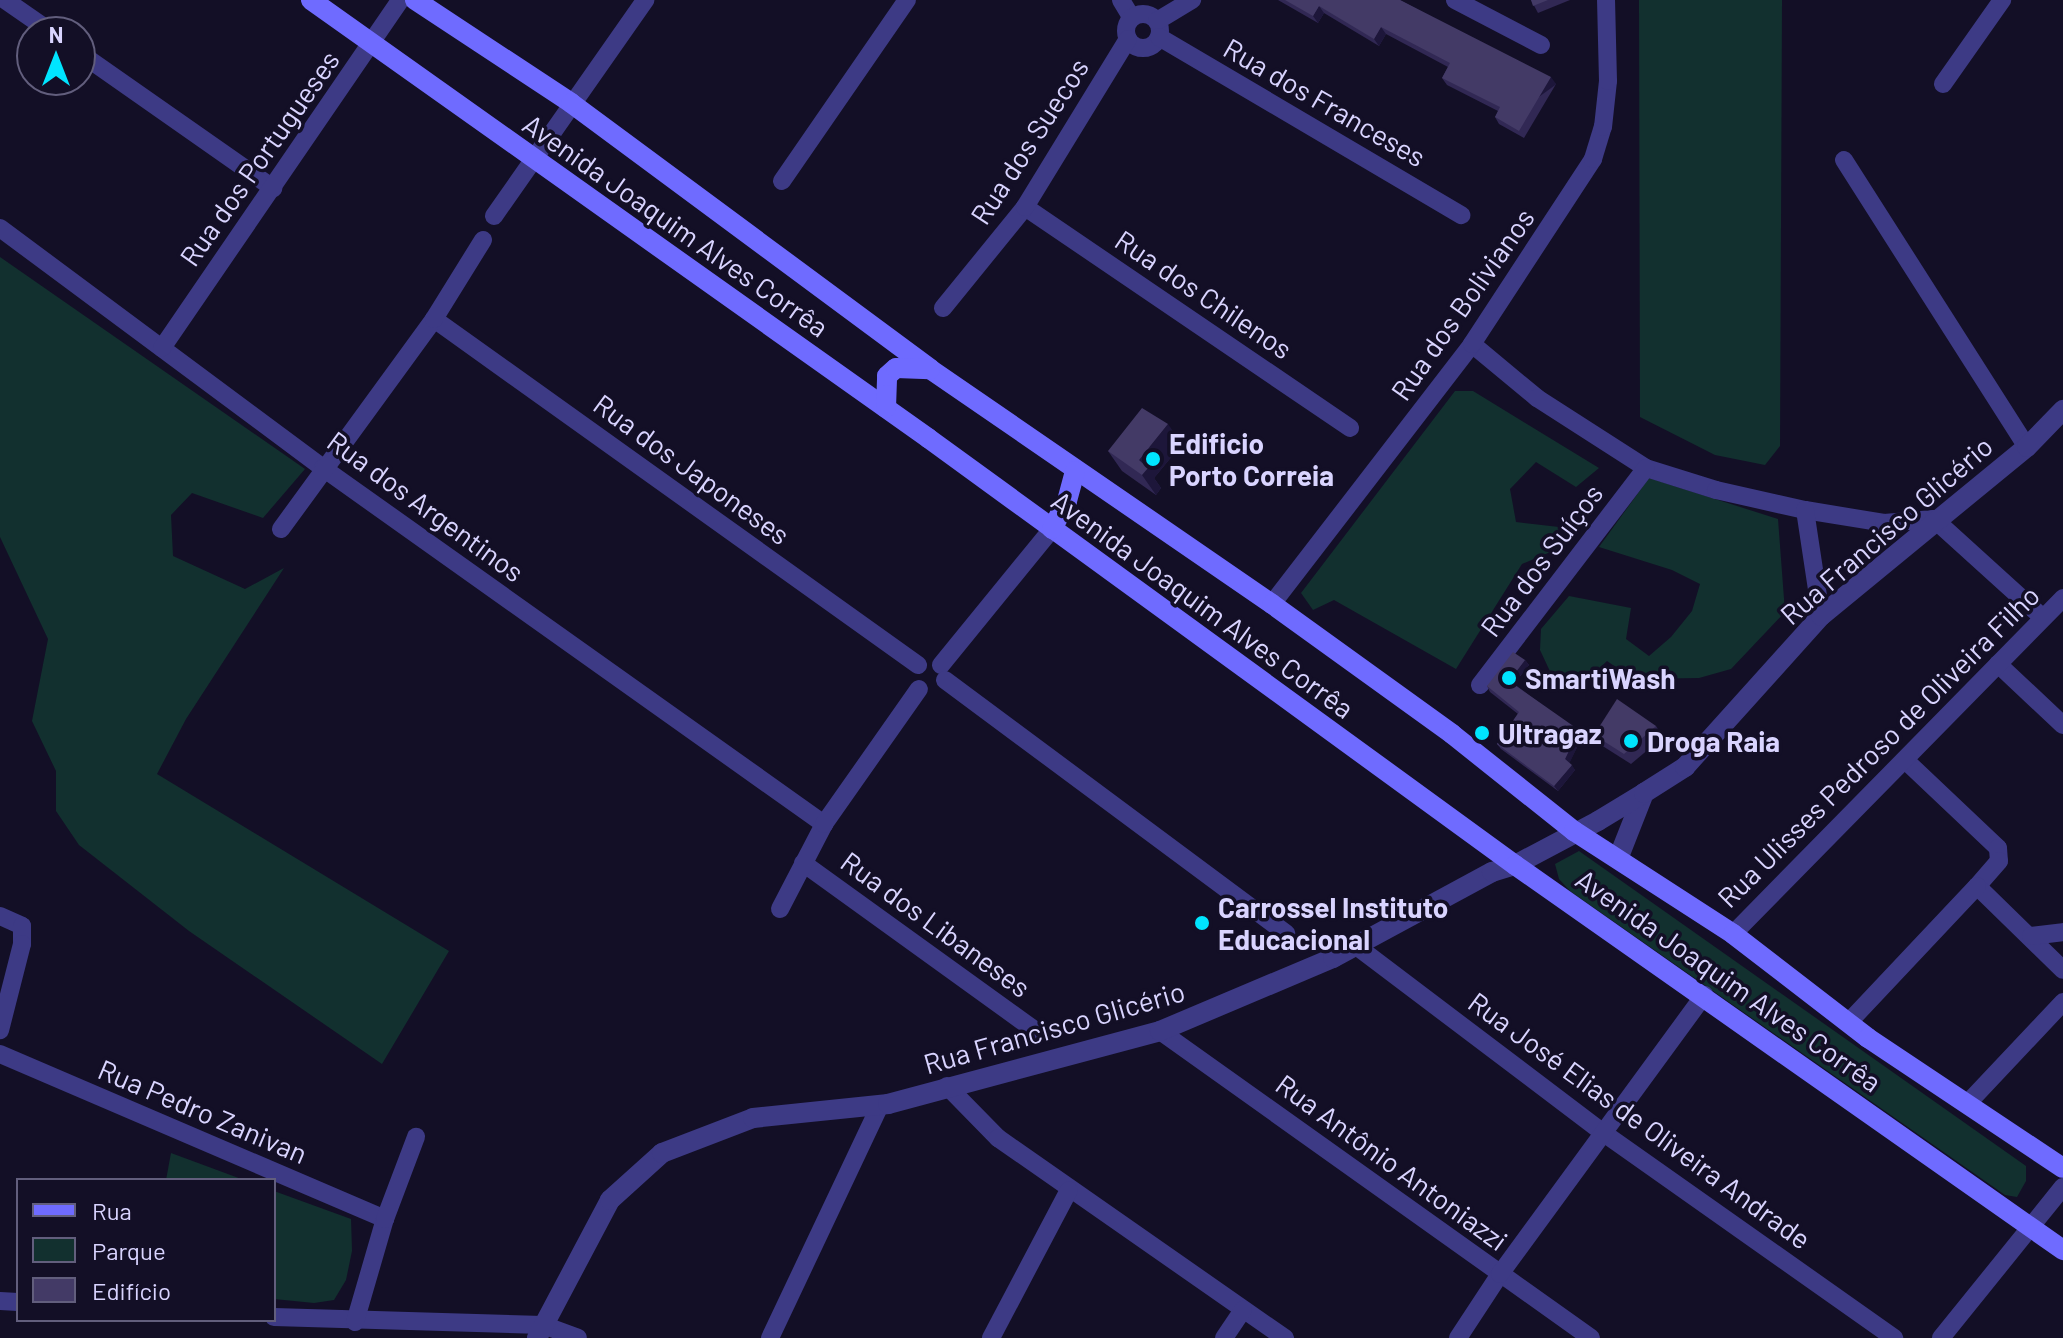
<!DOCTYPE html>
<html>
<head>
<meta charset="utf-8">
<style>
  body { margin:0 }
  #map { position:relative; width:2063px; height:1338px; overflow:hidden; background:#130f26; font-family:Barlow,sans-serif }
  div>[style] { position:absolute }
  .green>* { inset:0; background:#12302f }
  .minor>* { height:18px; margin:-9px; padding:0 9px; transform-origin:9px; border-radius:9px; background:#3d3a85 }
  .minor>.ring { margin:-9px; padding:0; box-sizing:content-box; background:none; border:18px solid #3d3a85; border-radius:50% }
  .tertiary>* { height:20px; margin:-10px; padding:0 10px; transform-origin:10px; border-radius:10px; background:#3d3a85 }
  .secondary>* { height:20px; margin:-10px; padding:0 10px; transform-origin:10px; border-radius:10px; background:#6f6bff }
  .wall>* { inset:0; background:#312854 }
  .shaded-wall>* { inset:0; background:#1d163a; transform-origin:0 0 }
  .building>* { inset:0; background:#433a66 }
  .dots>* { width:22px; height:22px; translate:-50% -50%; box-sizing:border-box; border:4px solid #130f26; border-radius:50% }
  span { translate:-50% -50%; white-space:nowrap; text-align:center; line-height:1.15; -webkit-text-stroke:7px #130f26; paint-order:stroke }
  .street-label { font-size:28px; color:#d9d4ff }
  .poi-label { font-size:28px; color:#d9d4ff; font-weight:700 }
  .left { translate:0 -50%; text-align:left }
  .legend { position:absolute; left:16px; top:1178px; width:260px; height:144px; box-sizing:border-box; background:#130f26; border:2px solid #625e7d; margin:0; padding:10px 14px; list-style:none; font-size:24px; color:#d9d4ff }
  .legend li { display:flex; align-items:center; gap:16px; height:40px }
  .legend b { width:40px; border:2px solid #625e7d }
  .north { position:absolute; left:16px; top:16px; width:80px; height:80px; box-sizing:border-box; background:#130f26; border:2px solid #625e7d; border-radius:50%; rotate:0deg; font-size:22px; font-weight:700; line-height:32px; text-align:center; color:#d9d4ff }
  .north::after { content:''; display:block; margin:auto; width:28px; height:36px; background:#00e5ff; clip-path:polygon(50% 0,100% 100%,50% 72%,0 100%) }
</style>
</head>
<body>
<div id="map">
  <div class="green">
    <div style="clip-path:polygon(1639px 0,1782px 0,1780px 446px,1765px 465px,1715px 455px,1640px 417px)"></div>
    <div style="clip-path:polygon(0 257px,305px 469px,263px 518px,192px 493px,171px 515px,173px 556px,245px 589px,284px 568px,186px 719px,157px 774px,449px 951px,382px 1064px,189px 931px,79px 845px,56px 811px,56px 771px,32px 721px,48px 639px,0 537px)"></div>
    <div style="clip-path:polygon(1455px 391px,1473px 391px,1599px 468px,1576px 487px,1536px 462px,1510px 489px,1516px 522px,1559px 527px,1562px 547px,1522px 564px,1456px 669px,1334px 600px,1313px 610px,1301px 593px)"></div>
    <div style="clip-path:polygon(1649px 478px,1778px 519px,1785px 612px,1731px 669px,1699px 678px,1633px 679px,1607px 661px,1585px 682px,1555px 682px,1540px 650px,1541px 629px,1569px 596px,1631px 608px,1626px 639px,1649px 656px,1671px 637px,1692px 611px,1700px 584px,1672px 570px,1599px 547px)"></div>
    <div style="clip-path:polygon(1579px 851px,2026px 1166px,2026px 1181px,2017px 1197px,2005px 1195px,1570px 891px,1559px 879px,1555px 864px)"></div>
    <div style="clip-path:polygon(171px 1153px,244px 1180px,166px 1180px)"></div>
    <div style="clip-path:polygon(274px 1191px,351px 1219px,352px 1251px,346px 1280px,334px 1300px,314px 1303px,274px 1299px)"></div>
  </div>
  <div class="minor">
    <div style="left:5px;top:0;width:56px;rotate:34.8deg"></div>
    <div style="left:1121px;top:0;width:21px;rotate:59deg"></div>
    <div style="left:1455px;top:0;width:97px;rotate:27.6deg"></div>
    <div class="ring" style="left:1126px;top:14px;width:16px;height:16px"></div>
    <div style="left:1157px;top:21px;width:41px;rotate:-31deg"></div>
    <div style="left:1159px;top:37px;width:351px;rotate:30.5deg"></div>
    <div style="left:80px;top:53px;width:236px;rotate:35deg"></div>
    <div style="left:1943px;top:84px;width:103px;rotate:-54.9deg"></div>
    <div style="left:1844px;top:160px;width:340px;rotate:57.5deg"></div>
    <div style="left:782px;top:181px;width:220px;rotate:-55.4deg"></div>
    <div style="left:1025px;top:207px;width:393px;rotate:34.2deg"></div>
    <div style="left:494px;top:216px;width:264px;rotate:-55deg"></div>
    <div style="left:0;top:228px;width:402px;rotate:36.6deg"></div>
    <div style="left:323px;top:468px;width:615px;rotate:35.4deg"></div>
    <div style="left:943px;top:308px;width:130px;rotate:-50.9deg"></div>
    <div style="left:1025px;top:207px;width:197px;rotate:-58.5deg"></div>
    <div style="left:434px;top:319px;width:595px;rotate:35.56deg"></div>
    <div style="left:1472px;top:344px;width:85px;rotate:39.7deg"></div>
    <div style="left:1537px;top:398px;width:130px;rotate:32.7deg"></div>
    <div style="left:1646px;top:468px;width:73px;rotate:17.4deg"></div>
    <div style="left:1716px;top:490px;width:91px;rotate:12.7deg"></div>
    <div style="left:1805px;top:510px;width:80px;rotate:9.3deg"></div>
    <div style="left:1884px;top:523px;width:50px;rotate:-4.6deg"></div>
    <div style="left:1934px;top:519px;width:146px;rotate:42.2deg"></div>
    <div style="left:162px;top:348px;width:422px;rotate:-55.6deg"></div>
    <div style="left:1805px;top:510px;width:107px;rotate:81.4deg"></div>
    <div style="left:281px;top:529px;width:260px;rotate:-53.9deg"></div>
    <div style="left:434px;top:319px;width:93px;rotate:-58.2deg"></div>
    <div style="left:1272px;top:604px;width:328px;rotate:-52.4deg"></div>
    <div style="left:1472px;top:344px;width:221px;rotate:-56.8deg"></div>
    <div style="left:1593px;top:159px;width:34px;rotate:-73deg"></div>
    <div style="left:1603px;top:127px;width:46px;rotate:-83.8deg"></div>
    <div style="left:1608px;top:81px;width:81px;rotate:-91.4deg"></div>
    <div style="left:1998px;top:664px;width:89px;rotate:43.2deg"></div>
    <div style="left:941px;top:665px;width:176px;rotate:-50.8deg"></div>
    <div style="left:945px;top:680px;width:425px;rotate:36.6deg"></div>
    <div style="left:1480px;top:685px;width:273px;rotate:-52.6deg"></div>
    <div style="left:1905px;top:760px;width:128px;rotate:43.4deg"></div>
    <div style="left:1998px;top:848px;width:13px;rotate:86deg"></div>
    <div style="left:1999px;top:861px;width:33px;rotate:131deg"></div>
    <div style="left:1977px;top:886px;width:120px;rotate:44.3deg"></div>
    <div style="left:803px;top:863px;width:287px;rotate:35.8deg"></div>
    <div style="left:780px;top:909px;width:96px;rotate:-62.6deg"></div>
    <div style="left:824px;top:824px;width:165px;rotate:-54.9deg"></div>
    <div style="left:0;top:916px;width:24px;rotate:24deg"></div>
    <div style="left:22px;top:926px;width:18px;rotate:90deg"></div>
    <div style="left:22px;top:944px;width:89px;rotate:104.3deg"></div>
    <div style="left:1733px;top:934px;width:471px;rotate:-45.5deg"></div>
    <div style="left:2031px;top:936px;width:32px;rotate:-7deg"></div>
    <div style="left:1355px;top:945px;width:313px;rotate:37.1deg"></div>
    <div style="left:1605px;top:1134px;width:354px;rotate:35.2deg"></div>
    <div style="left:1848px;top:1023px;width:188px;rotate:-46.7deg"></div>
    <div style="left:1160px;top:1031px;width:529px;rotate:35.46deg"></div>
    <div style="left:0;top:1054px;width:419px;rotate:23.2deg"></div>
    <div style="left:947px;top:1086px;width:73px;rotate:45.6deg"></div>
    <div style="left:998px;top:1138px;width:350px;rotate:34.9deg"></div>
    <div style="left:1967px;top:1104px;width:140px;rotate:-46.7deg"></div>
    <div style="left:0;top:1301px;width:18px;rotate:3deg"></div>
    <div style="left:274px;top:1317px;width:269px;rotate:1.7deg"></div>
    <div style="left:543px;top:1325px;width:37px;rotate:20deg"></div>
    <div style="left:355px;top:1322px;width:107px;rotate:-73.8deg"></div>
    <div style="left:385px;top:1219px;width:88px;rotate:-69.3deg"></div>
    <div style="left:770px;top:1338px;width:258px;rotate:-64.7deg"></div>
    <div style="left:991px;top:1338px;width:167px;rotate:-62.2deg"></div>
    <div style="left:1224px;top:1338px;width:34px;rotate:-56deg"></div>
    <div style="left:1458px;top:1338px;width:77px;rotate:-56.7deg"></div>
    <div style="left:1500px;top:1274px;width:346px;rotate:-53.8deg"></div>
    <div style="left:1941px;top:1338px;width:194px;rotate:-51.1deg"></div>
  </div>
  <div class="tertiary">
    <div style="left:1618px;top:859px;width:71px;rotate:-68.5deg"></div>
    <div style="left:537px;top:1338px;width:156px;rotate:-62.1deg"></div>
    <div style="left:610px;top:1200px;width:70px;rotate:-42.1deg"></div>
    <div style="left:662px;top:1153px;width:97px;rotate:-21deg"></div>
    <div style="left:753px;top:1118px;width:136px;rotate:-5.9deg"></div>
    <div style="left:888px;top:1104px;width:282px;rotate:-15deg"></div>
    <div style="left:1160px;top:1031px;width:188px;rotate:-22.9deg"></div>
    <div style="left:1333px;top:958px;width:181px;rotate:-28.4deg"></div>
    <div style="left:1492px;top:872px;width:24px;rotate:-17deg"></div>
    <div style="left:1515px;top:865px;width:94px;rotate:-27.9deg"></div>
    <div style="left:1598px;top:821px;width:54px;rotate:-31.3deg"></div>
    <div style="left:1644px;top:793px;width:49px;rotate:-32.4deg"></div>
    <div style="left:1685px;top:767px;width:203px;rotate:-48deg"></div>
    <div style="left:1821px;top:616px;width:266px;rotate:-39.4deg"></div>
    <div style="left:2027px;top:447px;width:52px;rotate:-45.8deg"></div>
  </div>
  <div class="secondary">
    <div style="left:311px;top:0;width:757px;rotate:35.37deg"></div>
    <div style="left:928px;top:438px;width:726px;rotate:36.03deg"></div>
    <div style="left:1515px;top:865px;width:670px;rotate:35.09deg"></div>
    <div style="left:415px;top:0;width:187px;rotate:33.4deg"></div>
    <div style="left:571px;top:103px;width:447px;rotate:36.5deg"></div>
    <div style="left:930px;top:369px;width:415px;rotate:34.5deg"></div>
    <div style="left:1272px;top:604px;width:222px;rotate:35.8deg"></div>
    <div style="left:1452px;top:734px;width:156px;rotate:38.5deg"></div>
    <div style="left:1574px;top:831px;width:189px;rotate:32.9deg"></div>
    <div style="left:1733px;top:934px;width:170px;rotate:37.6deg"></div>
    <div style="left:1868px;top:1038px;width:234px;rotate:33.7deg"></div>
    <div style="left:886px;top:408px;width:32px;rotate:-88deg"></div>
    <div style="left:887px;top:376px;width:12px;rotate:-42deg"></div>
    <div style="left:896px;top:368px;width:34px;rotate:2deg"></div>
    <div style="left:1052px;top:529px;width:32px;rotate:-62deg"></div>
    <div style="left:1067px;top:501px;width:31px;rotate:-75deg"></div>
  </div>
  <div class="wall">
    <div style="clip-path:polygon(1278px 0,1400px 0,1556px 84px,1524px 138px,1499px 124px,1495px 117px,1498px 111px,1447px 85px,1442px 78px,1448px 67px,1386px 34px,1379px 46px,1324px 13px,1318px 23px)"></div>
    <div style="clip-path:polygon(1531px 0,1570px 0,1538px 13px)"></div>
    <div style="clip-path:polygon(1182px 444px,1154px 478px,1161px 488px,1156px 495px,1122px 471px,1108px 451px)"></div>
    <div style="clip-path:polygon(1525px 660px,1529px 665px,1514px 684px,1583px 735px,1569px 763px,1575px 770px,1558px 791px,1501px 749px,1497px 744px,1518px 714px,1490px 692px,1487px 686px)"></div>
    <div style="clip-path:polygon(1656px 726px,1663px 737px,1631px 764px,1601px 745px,1594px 735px)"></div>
  </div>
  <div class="shaded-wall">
    <div style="clip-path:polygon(1319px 6px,1324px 13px,1318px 23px,1313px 16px)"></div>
    <div style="clip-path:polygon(1381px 27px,1386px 34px,1379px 46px,1374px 39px)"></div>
    <div style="left:1551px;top:77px;width:9px;height:63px;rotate:54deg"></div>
    <div style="clip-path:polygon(1168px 424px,1182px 444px,1154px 478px,1161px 488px,1156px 495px,1142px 475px,1139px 460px)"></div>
    <div style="clip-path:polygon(1525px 660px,1529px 665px,1512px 686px,1509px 681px)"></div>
    <div style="clip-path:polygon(1579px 730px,1583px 735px,1569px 764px,1565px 759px)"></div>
    <div style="clip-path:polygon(1572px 765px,1575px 770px,1558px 791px,1554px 786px)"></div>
  </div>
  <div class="building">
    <div style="clip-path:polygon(1285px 0,1400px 0,1551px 77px,1519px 131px,1495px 117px,1500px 107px,1442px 78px,1450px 63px,1381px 27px,1374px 39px,1319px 6px,1313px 16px)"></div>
    <div style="clip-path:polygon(1531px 0,1548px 0,1533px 6px)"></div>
    <div style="clip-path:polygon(1142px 408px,1168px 424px,1139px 460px,1148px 468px,1142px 475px,1108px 451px)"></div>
    <div style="clip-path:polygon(1513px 652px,1525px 660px,1509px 681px,1579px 730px,1565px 759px,1572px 765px,1554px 786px,1497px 744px,1519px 712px,1487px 686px)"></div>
    <div style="clip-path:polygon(1617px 699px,1656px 726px,1624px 754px,1594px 735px)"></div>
  </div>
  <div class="dots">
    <div style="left:1153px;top:459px;background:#00e5ff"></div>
    <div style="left:1509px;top:678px;background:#00e5ff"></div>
    <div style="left:1482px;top:733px;background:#00e5ff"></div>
    <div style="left:1631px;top:741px;background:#00e5ff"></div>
    <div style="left:1202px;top:923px;background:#00e5ff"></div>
  </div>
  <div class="street-label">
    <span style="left:1325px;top:102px;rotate:30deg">Rua dos Franceses</span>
    <span style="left:1029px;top:141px;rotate:-57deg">Rua dos Suecos</span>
    <span style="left:259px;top:158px;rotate:-55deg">Rua dos Portugueses</span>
    <span style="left:676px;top:225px;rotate:35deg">Avenida Joaquim Alves Corrêa</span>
    <span style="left:1204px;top:294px;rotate:34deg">Rua dos Chilenos</span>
    <span style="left:1462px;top:304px;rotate:-55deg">Rua dos Bolivianos</span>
    <span style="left:692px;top:469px;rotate:36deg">Rua dos Japoneses</span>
    <span style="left:426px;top:506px;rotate:36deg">Rua dos Argentinos</span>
    <span style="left:1886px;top:530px;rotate:-41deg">Rua Francisco Glicério</span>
    <span style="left:1541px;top:560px;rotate:-53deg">Rua dos Suíços</span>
    <span style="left:1203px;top:604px;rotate:36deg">Avenida Joaquim Alves Corrêa</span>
    <span style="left:1878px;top:746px;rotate:-45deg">Rua Ulisses Pedroso de Oliveira Filho</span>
    <span style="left:936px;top:924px;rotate:36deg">Rua dos Libaneses</span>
    <span style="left:1729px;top:980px;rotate:35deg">Avenida Joaquim Alves Corrêa</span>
    <span style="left:1054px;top:1027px;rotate:-16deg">Rua Francisco Glicério</span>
    <span style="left:203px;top:1111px;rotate:23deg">Rua Pedro Zanivan</span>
    <span style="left:1640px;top:1120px;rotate:36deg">Rua José Elias de Oliveira Andrade</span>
    <span style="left:1392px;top:1162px;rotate:36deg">Rua Antônio Antoniazzi</span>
  </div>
  <div class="poi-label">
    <span class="left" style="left:1169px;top:459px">Edificio<br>Porto Correia</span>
    <span class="left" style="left:1525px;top:678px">SmartiWash</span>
    <span class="left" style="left:1498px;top:733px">Ultragaz</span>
    <span class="left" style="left:1647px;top:741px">Droga Raia</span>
    <span class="left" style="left:1218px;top:923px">Carrossel Instituto<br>Educacional</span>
  </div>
  <ul class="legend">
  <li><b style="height:10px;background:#6f6bff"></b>Rua</li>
  <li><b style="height:22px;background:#12302f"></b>Parque</li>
  <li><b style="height:22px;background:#433a66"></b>Edifício</li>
  </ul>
  <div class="north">N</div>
</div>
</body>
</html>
